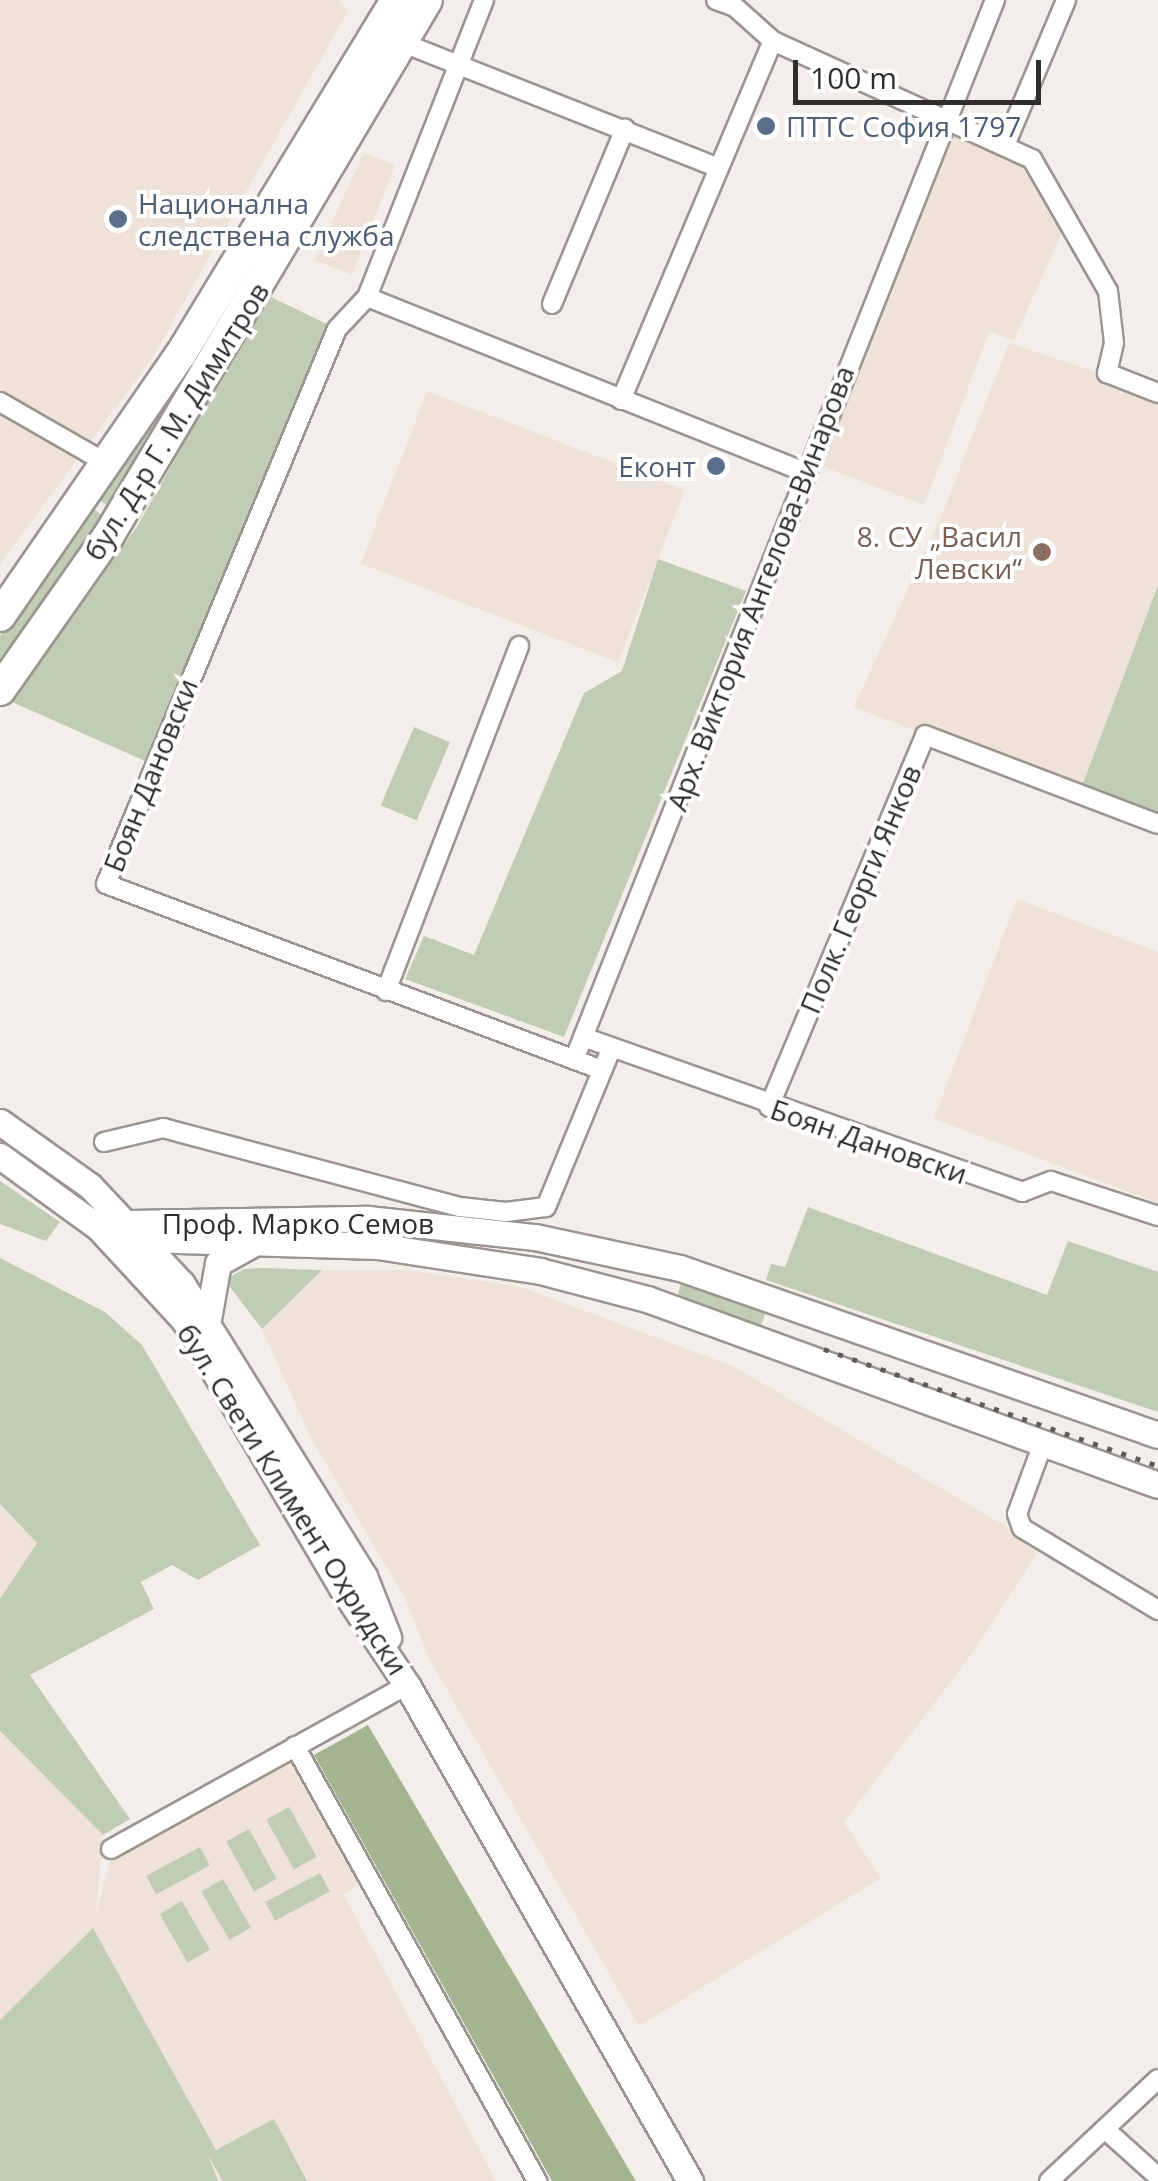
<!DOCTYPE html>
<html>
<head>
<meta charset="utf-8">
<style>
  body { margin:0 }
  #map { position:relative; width:1158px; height:2181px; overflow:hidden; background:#f4eeea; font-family:"Open Sans",sans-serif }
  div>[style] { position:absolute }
  .built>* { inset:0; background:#efe2d9; transform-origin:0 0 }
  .green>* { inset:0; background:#c0ccb4; transform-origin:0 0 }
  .forest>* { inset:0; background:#a3b491 }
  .roads { filter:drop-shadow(2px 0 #9b9592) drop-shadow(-2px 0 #9b9592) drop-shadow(0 2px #9b9592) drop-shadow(0 -2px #9b9592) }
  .street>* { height:18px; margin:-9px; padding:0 9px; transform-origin:9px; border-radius:9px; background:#fff }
  .secondary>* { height:25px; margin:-12.5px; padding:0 12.5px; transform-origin:12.5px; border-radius:12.5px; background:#fff }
  .primary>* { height:30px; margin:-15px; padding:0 15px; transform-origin:15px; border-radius:15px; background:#fff }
  .rail>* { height:5px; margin-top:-2.5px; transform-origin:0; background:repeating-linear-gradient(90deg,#5d5a57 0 5px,transparent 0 15px) }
  .dots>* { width:28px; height:28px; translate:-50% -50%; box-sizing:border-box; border:5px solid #fff; border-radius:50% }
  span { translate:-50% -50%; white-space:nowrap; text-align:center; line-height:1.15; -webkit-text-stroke:8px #fff; paint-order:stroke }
  .service-label { font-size:28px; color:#4e5e75 }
  .left { translate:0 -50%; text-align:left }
  .right { translate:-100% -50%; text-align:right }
  .street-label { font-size:28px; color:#302e2c }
  .education-label { font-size:28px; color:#785e54 }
  .scale { position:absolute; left:793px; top:60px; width:248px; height:45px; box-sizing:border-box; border:5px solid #302e2c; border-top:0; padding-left:12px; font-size:30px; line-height:35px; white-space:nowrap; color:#302e2c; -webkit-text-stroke:8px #fff; paint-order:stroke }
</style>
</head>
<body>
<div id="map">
  <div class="built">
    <div style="clip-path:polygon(0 0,338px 0,348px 11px,151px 360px,0 564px)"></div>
    <div style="clip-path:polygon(950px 131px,1015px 156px,1064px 228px,1014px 340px,989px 332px,924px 505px,819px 465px)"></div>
    <div style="clip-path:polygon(364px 153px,395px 165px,352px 275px,314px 260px)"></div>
    <div style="clip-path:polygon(1009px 343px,1158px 393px,1158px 585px,1079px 794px,854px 707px,940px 519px)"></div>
    <div style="left:427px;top:391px;width:276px;height:185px;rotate:21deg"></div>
    <div style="clip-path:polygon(1017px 899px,1158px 952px,1158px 1203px,934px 1119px)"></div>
    <div style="clip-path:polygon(322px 1270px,407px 1270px,521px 1287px,733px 1366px,1041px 1547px,974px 1651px,844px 1822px,881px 1878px,639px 2026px,429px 1658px,406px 1600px,311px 1438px,262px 1329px)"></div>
    <div style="clip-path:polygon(0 1504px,37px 1543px,0 1599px)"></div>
    <div style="clip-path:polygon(0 1731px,103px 1835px,95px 1918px,110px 1861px,292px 1760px,361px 1883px,344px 1895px,496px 2181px,0 2181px)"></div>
  </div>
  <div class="green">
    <div style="clip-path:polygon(360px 78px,112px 509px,91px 494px)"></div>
    <div style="clip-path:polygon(267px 295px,337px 329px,154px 765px,12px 702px,138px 525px)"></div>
    <div style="clip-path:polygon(85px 503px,106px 518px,0 676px,0 636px,11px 613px)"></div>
    <div style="clip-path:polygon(658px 559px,746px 591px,564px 1037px,405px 979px,424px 936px,474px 955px,584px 693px,622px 671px)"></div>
    <div style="clip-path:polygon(1158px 585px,1158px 824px,1079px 794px)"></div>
    <div style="left:414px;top:727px;width:39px;height:85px;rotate:23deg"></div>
    <div style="clip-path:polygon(0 1181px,60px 1222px,46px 1241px,0 1224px)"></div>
    <div style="clip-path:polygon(808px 1207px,1047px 1295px,1068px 1241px,1158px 1272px,1158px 1412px,766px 1280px,771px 1264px,785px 1267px)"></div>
    <div style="clip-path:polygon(0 1258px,105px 1312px,142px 1345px,260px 1545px,198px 1580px,172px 1565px,141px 1582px,154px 1609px,30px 1675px,130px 1819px,103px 1835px,0 1731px,0 1599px,37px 1543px,0 1504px)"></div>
    <div style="clip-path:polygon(244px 1269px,263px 1268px,322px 1270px,262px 1329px,230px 1287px,230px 1277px)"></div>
    <div style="clip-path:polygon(681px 1282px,767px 1308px,759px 1332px,676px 1303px)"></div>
    <div style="left:289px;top:1807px;width:57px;height:26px;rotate:61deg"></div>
    <div style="left:249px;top:1829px;width:57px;height:26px;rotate:61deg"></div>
    <div style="left:200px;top:1847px;width:21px;height:61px;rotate:62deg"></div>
    <div style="left:320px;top:1873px;width:21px;height:62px;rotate:62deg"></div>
    <div style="left:223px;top:1879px;width:56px;height:25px;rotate:60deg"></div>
    <div style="left:182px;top:1901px;width:56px;height:26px;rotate:60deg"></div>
    <div style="clip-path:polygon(93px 1928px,216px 2150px,274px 2119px,307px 2181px,223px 2181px,208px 2155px,218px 2181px,0 2181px,0 2020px)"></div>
  </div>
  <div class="forest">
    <div style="clip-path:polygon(368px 1725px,631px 2173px,636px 2181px,552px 2181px,314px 1755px)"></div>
  </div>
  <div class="roads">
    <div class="street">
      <div style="left:484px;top:0;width:319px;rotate:111.5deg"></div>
      <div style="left:367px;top:297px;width:44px;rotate:133.2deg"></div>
      <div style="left:337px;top:329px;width:601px;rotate:112.6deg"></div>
      <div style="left:106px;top:884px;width:530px;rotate:20.56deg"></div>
      <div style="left:716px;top:0;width:20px;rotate:20deg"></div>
      <div style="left:735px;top:7px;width:51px;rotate:41.8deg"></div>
      <div style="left:773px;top:41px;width:285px;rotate:24.5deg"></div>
      <div style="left:1032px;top:159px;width:152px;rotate:60.1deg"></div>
      <div style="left:1108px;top:291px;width:52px;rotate:83.4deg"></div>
      <div style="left:1114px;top:343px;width:31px;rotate:103deg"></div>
      <div style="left:1107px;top:373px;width:55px;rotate:21.4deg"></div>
      <div style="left:393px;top:39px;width:350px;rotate:21.6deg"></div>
      <div style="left:1006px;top:143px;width:155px;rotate:-67.2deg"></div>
      <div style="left:367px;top:297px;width:473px;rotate:21.8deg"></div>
      <div style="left:552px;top:304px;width:190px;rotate:-67.4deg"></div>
      <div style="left:621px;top:400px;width:390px;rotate:-67.1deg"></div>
      <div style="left:0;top:402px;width:122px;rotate:29.9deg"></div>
      <div style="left:386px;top:991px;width:370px;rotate:-68.9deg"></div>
      <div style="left:583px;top:1037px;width:466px;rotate:19.4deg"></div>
      <div style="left:1022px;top:1192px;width:31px;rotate:-21deg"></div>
      <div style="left:1051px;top:1181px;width:113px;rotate:18.1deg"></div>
      <div style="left:574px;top:1060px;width:1141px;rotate:-68.34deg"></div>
      <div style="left:769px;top:1107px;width:403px;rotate:-67.2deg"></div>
      <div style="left:925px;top:735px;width:249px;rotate:20.9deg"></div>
      <div style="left:104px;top:1142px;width:61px;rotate:-13.3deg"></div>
      <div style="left:163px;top:1128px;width:307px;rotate:14.9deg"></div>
      <div style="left:460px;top:1207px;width:46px;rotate:6.2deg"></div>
      <div style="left:506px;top:1212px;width:40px;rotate:-7.1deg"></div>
      <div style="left:546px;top:1207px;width:171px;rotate:-67.6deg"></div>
      <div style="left:1042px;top:1446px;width:72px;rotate:110.2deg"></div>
      <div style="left:1017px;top:1514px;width:15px;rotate:70deg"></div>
      <div style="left:1022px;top:1528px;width:159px;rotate:31.1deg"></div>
      <div style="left:295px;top:1746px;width:498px;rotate:60.9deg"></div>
      <div style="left:111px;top:1849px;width:338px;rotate:-29deg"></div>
      <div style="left:1107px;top:2131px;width:69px;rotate:42deg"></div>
      <div style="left:1049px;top:2181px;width:149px;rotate:-43.1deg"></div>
    </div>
    <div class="secondary">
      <div style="left:0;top:1122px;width:110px;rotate:35.4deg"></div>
      <div style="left:90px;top:1186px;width:134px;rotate:46.8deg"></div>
      <div style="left:182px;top:1284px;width:344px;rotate:58.1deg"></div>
      <div style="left:364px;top:1576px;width:66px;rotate:68.5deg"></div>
      <div style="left:0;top:1156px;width:122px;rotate:36deg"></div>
      <div style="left:99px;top:1228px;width:125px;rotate:47.3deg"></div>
      <div style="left:184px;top:1320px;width:311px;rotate:59.5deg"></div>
      <div style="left:342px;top:1588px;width:117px;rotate:56.2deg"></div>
      <div style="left:407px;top:1685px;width:571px;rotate:60.29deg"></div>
      <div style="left:103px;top:1229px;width:43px;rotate:13.4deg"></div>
      <div style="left:145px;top:1239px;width:232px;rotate:1.7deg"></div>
      <div style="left:377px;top:1246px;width:165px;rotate:8.7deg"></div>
      <div style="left:540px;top:1271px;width:111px;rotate:14.7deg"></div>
      <div style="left:647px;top:1299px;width:544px;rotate:20deg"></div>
      <div style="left:120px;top:1232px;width:13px;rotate:-42deg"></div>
      <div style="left:130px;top:1223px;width:238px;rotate:-1deg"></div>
      <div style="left:368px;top:1219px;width:168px;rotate:6.2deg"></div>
      <div style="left:535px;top:1237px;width:148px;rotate:12.1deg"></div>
      <div style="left:680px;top:1268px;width:506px;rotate:19.26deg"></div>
      <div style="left:208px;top:1319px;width:57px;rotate:-79.9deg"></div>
      <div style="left:218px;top:1263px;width:37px;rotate:-29deg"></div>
    </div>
    <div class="primary">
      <div style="left:0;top:616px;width:318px;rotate:-55.4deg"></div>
      <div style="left:181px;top:354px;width:414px;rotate:-58.7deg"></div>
      <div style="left:0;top:690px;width:189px;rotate:-54.9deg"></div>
      <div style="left:109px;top:535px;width:622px;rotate:-59.27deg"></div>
    </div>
  </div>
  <div class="rail">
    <div style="left:824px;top:1349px;width:354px;rotate:19.3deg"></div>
  </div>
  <div class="dots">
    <div style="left:766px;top:126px;background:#5c6f8a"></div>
    <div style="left:118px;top:219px;background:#5c6f8a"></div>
    <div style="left:716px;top:466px;background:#5c6f8a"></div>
    <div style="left:1042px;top:552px;background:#8d6e63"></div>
  </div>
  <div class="service-label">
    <span class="left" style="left:786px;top:126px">ПТТС София 1797</span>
    <span class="left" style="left:138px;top:219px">Национална<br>следствена служба</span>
    <span class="right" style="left:696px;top:466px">Еконт</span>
  </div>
  <div class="street-label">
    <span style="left:176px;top:421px;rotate:-58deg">бул. Д-р Г. М. Димитров</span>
    <span style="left:760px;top:588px;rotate:-69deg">Арх. Виктория Ангелова-Винарова</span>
    <span style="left:150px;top:775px;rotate:-68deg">Боян Дановски</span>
    <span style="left:860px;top:889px;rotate:-67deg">Полк. Георги Янков</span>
    <span style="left:869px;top:1141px;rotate:19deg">Боян Дановски</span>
    <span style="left:298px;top:1223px">Проф. Марко Семов</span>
    <span style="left:293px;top:1499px;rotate:58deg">бул. Свети Климент Охридски</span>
  </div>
  <div class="education-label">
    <span class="right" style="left:1022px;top:552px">8. СУ „Васил<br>Левски“</span>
  </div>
  <div class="scale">100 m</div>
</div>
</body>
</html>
